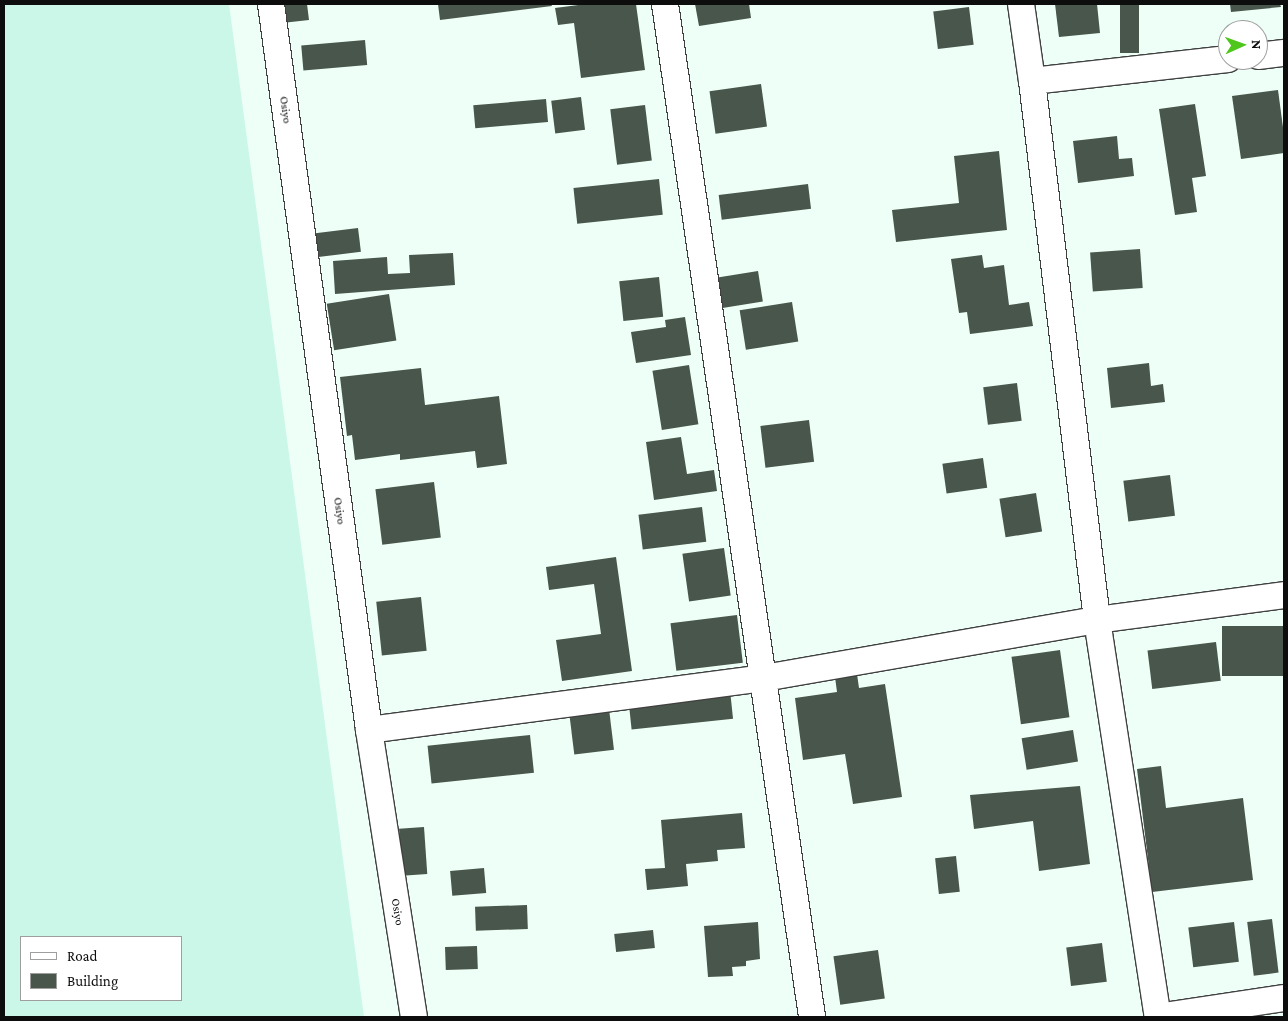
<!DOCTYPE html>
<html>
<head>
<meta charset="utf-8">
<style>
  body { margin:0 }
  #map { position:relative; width:1288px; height:1021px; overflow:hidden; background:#edfff7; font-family:"Crimson Pro",serif }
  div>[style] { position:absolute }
  .farmland>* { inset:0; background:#cbf7e8 }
  .building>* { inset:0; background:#49564b; transform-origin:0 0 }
  .roads { filter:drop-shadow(1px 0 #404040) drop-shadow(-1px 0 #404040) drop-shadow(0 1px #404040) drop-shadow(0 -1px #404040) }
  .street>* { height:26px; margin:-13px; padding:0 13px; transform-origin:13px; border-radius:13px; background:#fff }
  span { translate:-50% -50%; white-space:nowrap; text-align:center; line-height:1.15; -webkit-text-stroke:5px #fff; paint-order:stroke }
  .street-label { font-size:12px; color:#0d0d0d }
  .frame { position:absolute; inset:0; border:5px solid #0d0d0d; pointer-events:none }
  .legend { position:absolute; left:20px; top:936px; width:162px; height:65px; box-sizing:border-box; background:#fff; border:1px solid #9e9e9e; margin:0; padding:6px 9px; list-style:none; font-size:15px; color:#0d0d0d }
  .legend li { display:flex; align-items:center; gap:10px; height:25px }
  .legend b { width:25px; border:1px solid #9e9e9e }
  .north { position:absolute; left:1218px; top:20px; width:50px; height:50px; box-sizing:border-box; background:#fff; border:1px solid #9e9e9e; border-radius:50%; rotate:88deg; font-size:14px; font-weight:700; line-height:20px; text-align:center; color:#0d0d0d }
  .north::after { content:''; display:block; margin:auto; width:18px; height:22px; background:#4ec61c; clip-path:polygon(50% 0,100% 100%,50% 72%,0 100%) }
</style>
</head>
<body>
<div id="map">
  <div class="farmland">
    <div style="clip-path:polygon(evenodd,4px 4px,229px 4px,364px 1017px,4px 1017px,4px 4px,21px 937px,181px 937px,181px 1000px,21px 1000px,21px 937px)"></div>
  </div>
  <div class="building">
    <div style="clip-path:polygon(280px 4px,307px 4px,309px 20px,282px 23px)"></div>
    <div style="clip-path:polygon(438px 4px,551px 4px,552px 6px,440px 20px)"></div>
    <div style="clip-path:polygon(586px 4px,636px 4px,645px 70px,581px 78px,574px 23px,558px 25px,555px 8px)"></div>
    <div style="clip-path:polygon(695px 4px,749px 4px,751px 18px,699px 26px)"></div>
    <div style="clip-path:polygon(1055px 4px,1097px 4px,1100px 33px,1059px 37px)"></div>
    <div style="left:1120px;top:4px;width:19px;height:49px"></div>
    <div style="clip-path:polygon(1230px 4px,1280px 4px,1281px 7px,1231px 12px)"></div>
    <div style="left:969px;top:7px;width:38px;height:36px;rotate:83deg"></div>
    <div style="left:365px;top:40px;width:25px;height:64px;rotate:85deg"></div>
    <div style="left:761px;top:84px;width:43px;height:52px;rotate:82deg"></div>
    <div style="clip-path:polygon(1278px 90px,1284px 135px,1284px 153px,1241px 159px,1232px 96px)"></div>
    <div style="left:581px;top:97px;width:33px;height:30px;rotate:83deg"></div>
    <div style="left:546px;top:99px;width:23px;height:73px;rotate:85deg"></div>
    <div style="clip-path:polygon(1195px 104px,1206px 176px,1192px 178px,1197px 212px,1175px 215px,1159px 109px)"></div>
    <div style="left:645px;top:105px;width:56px;height:35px;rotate:83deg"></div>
    <div style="clip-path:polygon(1117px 136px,1119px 159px,1132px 158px,1134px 176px,1078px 183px,1073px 141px)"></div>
    <div style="clip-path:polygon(999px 151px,1007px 230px,896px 242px,892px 210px,959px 203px,954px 156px)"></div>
    <div style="left:659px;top:179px;width:36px;height:86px;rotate:84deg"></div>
    <div style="left:808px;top:184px;width:25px;height:90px;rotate:83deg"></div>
    <div style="left:358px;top:228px;width:24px;height:43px;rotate:83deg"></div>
    <div style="left:1140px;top:249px;width:39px;height:50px;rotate:86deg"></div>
    <div style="clip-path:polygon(453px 253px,455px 285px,335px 294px,333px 261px,387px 257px,388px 274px,410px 273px,409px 255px)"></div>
    <div style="clip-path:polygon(982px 255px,984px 268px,1004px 265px,1009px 305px,1029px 302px,1033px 326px,970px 334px,967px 312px,959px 313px,951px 259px)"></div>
    <div style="left:758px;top:271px;width:31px;height:44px;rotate:81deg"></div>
    <div style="left:659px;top:277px;width:40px;height:40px;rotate:84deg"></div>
    <div style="left:389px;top:294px;width:47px;height:63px;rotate:81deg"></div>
    <div style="left:792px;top:302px;width:40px;height:53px;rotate:81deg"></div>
    <div style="clip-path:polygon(685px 317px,691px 355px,636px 363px,631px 332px,666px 327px,665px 320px)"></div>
    <div style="clip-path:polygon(1149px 363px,1151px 386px,1163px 384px,1165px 402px,1111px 408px,1107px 368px)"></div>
    <div style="left:689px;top:365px;width:60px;height:37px;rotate:81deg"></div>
    <div style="clip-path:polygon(421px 368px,425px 405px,499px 396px,507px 464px,477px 468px,475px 451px,400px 460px,400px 454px,355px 460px,352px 435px,347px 436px,340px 377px)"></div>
    <div style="left:1017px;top:383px;width:38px;height:34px;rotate:83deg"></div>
    <div style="left:809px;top:420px;width:42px;height:49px;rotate:83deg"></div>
    <div style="clip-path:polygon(681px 437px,687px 474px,714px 470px,717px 491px,654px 500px,646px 442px)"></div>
    <div style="left:983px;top:458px;width:30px;height:41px;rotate:82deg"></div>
    <div style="left:1170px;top:475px;width:41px;height:47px;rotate:83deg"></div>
    <div style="left:434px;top:482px;width:56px;height:59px;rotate:83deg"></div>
    <div style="left:1036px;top:493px;width:39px;height:37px;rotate:81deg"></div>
    <div style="left:702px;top:507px;width:35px;height:64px;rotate:83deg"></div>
    <div style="left:724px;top:548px;width:48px;height:42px;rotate:82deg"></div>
    <div style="clip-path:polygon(616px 557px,632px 671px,562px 681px,556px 640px,601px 634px,594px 584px,549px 590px,546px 567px)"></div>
    <div style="left:421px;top:597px;width:54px;height:45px;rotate:84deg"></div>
    <div style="left:737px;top:615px;width:48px;height:67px;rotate:83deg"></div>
    <div style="left:1284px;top:626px;width:50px;height:62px;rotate:90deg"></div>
    <div style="left:1216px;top:642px;width:39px;height:69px;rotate:83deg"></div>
    <div style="left:1060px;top:650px;width:68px;height:49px;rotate:82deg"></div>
    <div style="clip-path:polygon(857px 674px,859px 688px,885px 684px,902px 797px,853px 804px,845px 754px,803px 760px,795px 698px,837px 692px,835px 677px)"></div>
    <div style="left:730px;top:690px;width:29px;height:102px;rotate:84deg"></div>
    <div style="left:609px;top:709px;width:41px;height:40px;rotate:83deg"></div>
    <div style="left:1073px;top:730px;width:32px;height:52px;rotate:81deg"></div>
    <div style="left:530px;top:735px;width:38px;height:103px;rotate:84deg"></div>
    <div style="clip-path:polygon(1161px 766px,1166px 808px,1243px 798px,1253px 880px,1152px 892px,1137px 769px)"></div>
    <div style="clip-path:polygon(1080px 786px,1090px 864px,1039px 871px,1033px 821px,974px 829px,970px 795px)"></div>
    <div style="clip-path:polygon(742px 813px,745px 848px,717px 850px,718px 861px,686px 864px,688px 886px,647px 890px,645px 869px,665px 868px,661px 820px)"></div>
    <div style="left:424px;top:827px;width:47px;height:25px;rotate:86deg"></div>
    <div style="left:956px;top:856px;width:36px;height:21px;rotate:84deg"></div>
    <div style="left:484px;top:868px;width:25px;height:34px;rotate:85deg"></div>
    <div style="left:527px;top:905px;width:24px;height:52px;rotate:88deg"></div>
    <div style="left:1272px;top:919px;width:54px;height:25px;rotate:83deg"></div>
    <div style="clip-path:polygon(758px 922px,760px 959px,746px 961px,746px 966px,732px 967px,733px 976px,708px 977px,704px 926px)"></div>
    <div style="left:1234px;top:922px;width:40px;height:46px;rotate:83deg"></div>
    <div style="left:653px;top:930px;width:18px;height:39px;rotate:84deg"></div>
    <div style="left:1102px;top:943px;width:39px;height:36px;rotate:83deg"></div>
    <div style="left:477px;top:946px;width:23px;height:32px;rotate:88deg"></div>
    <div style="left:878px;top:950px;width:49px;height:45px;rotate:82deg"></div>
  </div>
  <div class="roads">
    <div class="street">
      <div style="left:271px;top:4px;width:733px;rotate:82.31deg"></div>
      <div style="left:369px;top:730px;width:291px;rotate:81.1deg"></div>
      <div style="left:665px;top:4px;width:1024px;rotate:81.74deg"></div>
      <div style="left:1021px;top:4px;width:78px;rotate:81.9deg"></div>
      <div style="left:1032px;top:81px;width:543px;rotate:83.12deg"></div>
      <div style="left:1097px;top:620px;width:402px;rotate:81.3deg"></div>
      <div style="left:1258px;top:56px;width:26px;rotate:-7deg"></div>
      <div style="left:1032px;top:81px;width:197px;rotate:-6.4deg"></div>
      <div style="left:369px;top:730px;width:398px;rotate:-7.5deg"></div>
      <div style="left:764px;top:678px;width:338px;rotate:-9.9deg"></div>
      <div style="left:1097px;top:620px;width:189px;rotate:-7.6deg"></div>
      <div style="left:1158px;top:1017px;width:127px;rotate:-8.6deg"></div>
    </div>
  </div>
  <div class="street-label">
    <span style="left:285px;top:110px;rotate:82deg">Osiyo</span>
    <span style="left:339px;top:511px;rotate:82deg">Osiyo</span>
    <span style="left:397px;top:912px;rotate:81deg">Osiyo</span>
  </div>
  <div class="frame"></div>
  <ul class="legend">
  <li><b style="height:6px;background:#fff"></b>Road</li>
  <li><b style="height:14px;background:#49564b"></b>Building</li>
  </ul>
  <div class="north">N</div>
</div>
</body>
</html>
